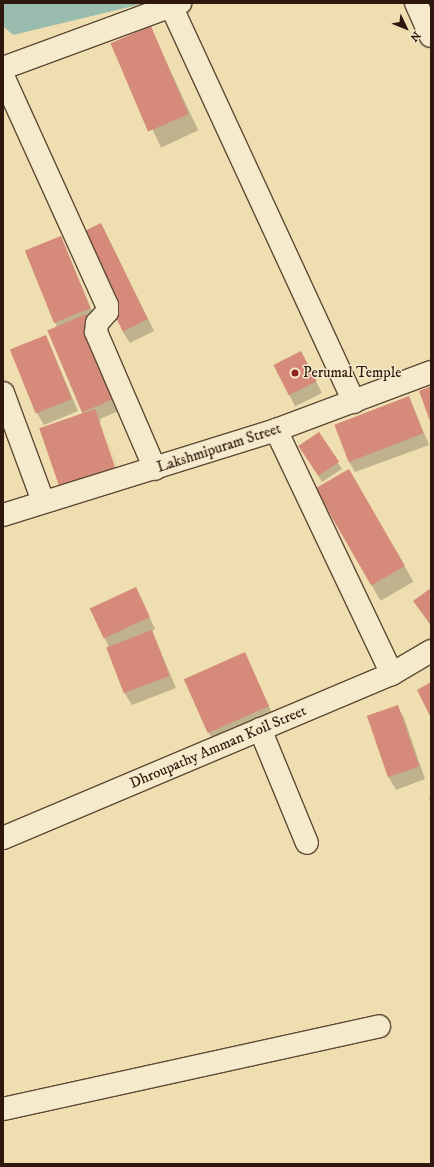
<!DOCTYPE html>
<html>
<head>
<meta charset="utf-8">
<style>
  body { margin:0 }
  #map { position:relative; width:434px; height:1167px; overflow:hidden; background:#efdfb0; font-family:"IM FELL DW Pica",serif }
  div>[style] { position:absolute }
  .water>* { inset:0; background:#9abcae }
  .shadow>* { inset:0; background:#0003; transform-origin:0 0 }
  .building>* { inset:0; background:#d58a7a; transform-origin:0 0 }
  .roads { filter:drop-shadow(1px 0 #5e4a36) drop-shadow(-1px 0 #5e4a36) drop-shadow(0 1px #5e4a36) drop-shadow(0 -1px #5e4a36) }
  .minor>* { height:22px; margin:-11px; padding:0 11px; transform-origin:11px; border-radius:11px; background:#f5eacc }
  .dots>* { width:11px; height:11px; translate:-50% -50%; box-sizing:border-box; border:2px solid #f5eacc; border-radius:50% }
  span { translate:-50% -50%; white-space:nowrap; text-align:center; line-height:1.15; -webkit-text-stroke:3px #f5eacc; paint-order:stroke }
  .poi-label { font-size:15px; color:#2e180d }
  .left { translate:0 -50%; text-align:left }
  .street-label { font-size:15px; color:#2e180d }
  .frame { position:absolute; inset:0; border:4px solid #2e180d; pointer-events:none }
  .north { position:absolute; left:386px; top:8px; width:40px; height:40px; -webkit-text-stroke:3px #f5eacc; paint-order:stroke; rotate:133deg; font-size:11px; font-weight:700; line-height:16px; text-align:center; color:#2e180d }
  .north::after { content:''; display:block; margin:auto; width:14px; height:18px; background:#2e180d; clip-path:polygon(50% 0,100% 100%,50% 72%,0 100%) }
</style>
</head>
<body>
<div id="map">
  <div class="water">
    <div style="clip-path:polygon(3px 3px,146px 3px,13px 35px,3px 26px)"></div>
  </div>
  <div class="shadow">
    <div style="left:150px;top:27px;width:114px;height:41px;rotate:65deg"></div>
    <div style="clip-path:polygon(101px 224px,154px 331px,130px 343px,123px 332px)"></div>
    <div style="clip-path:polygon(evenodd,61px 237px,96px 320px,89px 322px,126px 408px,100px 419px,122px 482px,68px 501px,62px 489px,41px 430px,83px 415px,48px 331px,57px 327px,26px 251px,61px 237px,98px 422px,101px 422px,119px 475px,117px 475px,98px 422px)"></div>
    <div style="clip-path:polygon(46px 336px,78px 411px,44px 425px,37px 413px)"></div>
    <div style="left:301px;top:352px;width:46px;height:30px;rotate:63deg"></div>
    <div style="clip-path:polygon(409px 397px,429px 445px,355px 472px,348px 460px)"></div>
    <div style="clip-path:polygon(303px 452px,338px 463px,342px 469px,322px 482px)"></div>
    <div style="left:349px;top:470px;width:129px;height:38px;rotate:60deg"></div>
    <div style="clip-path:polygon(136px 588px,155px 629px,152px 631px,176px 688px,132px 705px,125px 694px,109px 647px,90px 609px)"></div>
    <div style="clip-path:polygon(431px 589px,431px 626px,414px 601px)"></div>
    <div style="clip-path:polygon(244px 654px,275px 719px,216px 745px,209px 733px)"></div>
    <div style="clip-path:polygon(397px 706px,404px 718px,425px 779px,396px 790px,389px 778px,368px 716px)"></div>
    <div style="clip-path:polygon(431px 796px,431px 804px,429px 797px)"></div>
  </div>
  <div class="building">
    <div style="left:151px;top:26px;width:96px;height:44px;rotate:67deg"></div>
    <div style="left:101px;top:223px;width:107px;height:28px;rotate:64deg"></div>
    <div style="left:61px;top:236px;width:78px;height:39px;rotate:68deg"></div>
    <div style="left:86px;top:314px;width:89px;height:42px;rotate:67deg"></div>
    <div style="left:46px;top:335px;width:69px;height:39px;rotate:68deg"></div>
    <div style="left:301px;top:351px;width:34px;height:31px;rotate:63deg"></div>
    <div style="clip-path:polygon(431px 386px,431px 424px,419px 391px)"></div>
    <div style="left:409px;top:396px;width:40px;height:80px;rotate:69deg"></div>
    <div style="left:95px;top:409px;width:65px;height:59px;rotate:71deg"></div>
    <div style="left:319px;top:432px;width:36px;height:25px;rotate:56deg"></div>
    <div style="left:349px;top:469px;width:112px;height:39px;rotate:60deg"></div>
    <div style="left:136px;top:587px;width:33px;height:51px;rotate:65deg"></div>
    <div style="clip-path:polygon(431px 588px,431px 625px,413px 601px)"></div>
    <div style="left:152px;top:630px;width:49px;height:49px;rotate:69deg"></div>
    <div style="left:245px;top:652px;width:59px;height:67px;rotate:66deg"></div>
    <div style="clip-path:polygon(431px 682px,431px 715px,430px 716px,417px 690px)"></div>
    <div style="left:398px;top:705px;width:65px;height:33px;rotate:71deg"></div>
  </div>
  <div class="roads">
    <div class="minor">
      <div style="left:416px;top:3px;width:36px;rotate:66deg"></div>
      <div style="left:172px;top:8px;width:434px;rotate:65.2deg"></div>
      <div style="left:3px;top:68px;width:189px;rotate:-20.2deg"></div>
      <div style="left:3px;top:76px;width:252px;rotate:65.6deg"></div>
      <div style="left:107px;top:305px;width:7px;rotate:90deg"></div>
      <div style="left:107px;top:312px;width:15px;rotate:132deg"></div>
      <div style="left:97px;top:323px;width:9px;rotate:96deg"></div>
      <div style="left:96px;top:332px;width:149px;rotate:66.7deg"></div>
      <div style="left:3px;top:393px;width:115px;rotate:69.7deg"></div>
      <div style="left:276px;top:430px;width:270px;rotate:64.6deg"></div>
      <div style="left:3px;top:515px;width:286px;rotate:-17.3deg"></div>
      <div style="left:276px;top:430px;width:165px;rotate:-20.5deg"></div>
      <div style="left:260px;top:729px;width:123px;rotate:67.6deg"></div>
      <div style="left:3px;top:838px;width:422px;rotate:-22.9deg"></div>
      <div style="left:392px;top:674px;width:45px;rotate:-30.5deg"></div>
      <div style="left:3px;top:1109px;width:385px;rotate:-12.4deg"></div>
    </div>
  </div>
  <div class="dots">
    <div style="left:295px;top:373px;background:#8f2418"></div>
  </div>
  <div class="poi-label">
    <span class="left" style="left:303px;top:373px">Perumal Temple</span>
  </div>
  <div class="street-label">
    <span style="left:219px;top:448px;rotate:-18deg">Lakshmipuram Street</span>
    <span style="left:218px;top:747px;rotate:-23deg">Dhroupathy Amman Koil Street</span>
  </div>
  <div class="frame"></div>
  <div class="north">N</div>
</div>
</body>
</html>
